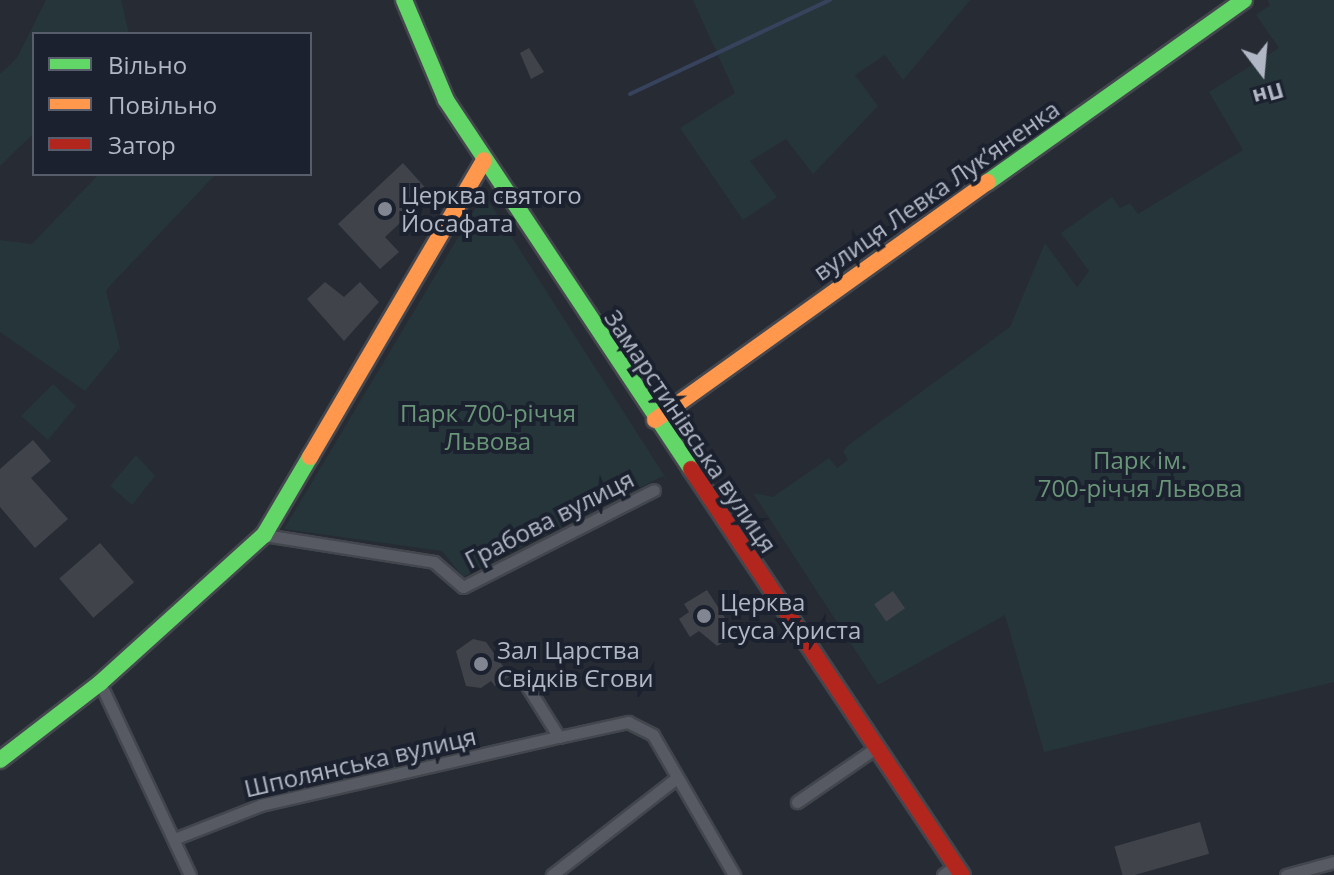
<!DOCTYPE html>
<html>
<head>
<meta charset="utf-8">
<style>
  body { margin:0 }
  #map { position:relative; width:1334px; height:875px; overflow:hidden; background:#272b34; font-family:"Open Sans",sans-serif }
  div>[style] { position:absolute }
  .green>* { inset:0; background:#25353a }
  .stream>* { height:4px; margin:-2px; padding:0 2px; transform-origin:2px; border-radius:2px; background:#37435d }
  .building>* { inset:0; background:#40434a; transform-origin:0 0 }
  .roads { filter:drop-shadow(2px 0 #43464d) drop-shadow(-2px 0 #43464d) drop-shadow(0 2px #43464d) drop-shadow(0 -2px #43464d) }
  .street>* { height:11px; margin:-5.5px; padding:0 5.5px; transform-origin:5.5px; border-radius:5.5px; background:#575a62 }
  .fast>* { height:16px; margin:-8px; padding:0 8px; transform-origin:8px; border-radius:8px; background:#63d668 }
  .slow>* { height:16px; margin:-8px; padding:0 8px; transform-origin:8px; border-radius:8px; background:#ff974d }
  .jam>* { height:16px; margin:-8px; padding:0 8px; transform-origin:8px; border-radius:8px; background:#b3261e }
  .dots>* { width:22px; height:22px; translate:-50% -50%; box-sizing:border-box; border:4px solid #1b212e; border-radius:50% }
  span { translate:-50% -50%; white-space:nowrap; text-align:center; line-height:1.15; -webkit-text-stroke:8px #1b212e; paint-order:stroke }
  .street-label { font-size:24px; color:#b1b7c5 }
  .poi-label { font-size:24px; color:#b1b7c5 }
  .left { translate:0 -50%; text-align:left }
  .park-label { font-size:24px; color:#699578 }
  .legend { position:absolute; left:32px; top:32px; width:280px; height:144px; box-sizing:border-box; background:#1b212e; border:2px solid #575d6a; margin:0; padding:10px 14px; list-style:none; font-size:24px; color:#b1b7c5 }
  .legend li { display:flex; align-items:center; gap:16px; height:40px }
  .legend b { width:40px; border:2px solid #575d6a }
  .north { position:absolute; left:1222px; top:32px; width:80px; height:80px; -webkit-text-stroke:6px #1b212e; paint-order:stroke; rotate:164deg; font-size:22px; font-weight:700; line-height:32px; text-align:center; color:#b1b7c5 }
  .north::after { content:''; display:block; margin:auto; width:28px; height:36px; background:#b1b7c5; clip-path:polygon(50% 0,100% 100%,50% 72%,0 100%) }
</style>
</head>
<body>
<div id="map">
  <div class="green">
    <div style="clip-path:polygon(46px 0,121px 0,129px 34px,34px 34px,34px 133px,0 166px,0 74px,17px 58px)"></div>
    <div style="clip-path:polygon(693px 0,970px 0,903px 80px,885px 55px,855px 75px,878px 106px,813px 174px,786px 139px,750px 161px,777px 197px,743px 220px,680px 128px,735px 93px)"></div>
    <div style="clip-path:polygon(1267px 0,1334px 0,1334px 682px,1044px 752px,1005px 615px,878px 685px,753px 493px,773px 497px,829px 458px,837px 468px,848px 460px,843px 451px,850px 444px,1010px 327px,1045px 243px,1077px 287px,1089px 271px,1061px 233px,1112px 197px,1120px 208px,1130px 203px,1138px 214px,1243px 150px,1209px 92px,1279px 48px,1256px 15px,1270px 5px)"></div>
    <div style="clip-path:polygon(99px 174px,216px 174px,106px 290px,120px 348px,85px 391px,0 332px,0 240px,32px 244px)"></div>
    <div style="clip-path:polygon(484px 194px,669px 483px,663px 476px,463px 577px,442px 551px,284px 529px)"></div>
    <div style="clip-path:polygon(53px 384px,76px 406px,48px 440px,21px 416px)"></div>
    <div style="clip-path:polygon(136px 455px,155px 476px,132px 505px,110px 486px)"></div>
  </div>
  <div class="stream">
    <div style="left:630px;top:94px;width:221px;rotate:-25.2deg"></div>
  </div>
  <div class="building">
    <div style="clip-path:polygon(529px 48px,544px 72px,531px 79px,520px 53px)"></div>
    <div style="clip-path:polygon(403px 163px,431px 194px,385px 237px,399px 252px,380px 269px,338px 224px)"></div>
    <div style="clip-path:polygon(325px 282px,344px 297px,360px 282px,379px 302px,344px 341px,307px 299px)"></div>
    <div style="clip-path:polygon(33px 440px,51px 461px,31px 478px,68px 519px,35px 548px,0 507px,0 469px)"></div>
    <div style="left:100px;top:543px;width:52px;height:54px;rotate:49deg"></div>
    <div style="clip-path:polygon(707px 590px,736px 635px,717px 646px,699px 631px,690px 637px,679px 619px,689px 612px,684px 604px)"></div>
    <div style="left:893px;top:591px;width:21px;height:23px;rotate:55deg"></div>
    <div style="clip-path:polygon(473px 639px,486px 642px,510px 676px,495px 686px,491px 681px,481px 688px,466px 686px,456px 651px)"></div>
    <div style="left:1200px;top:822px;width:33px;height:89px;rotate:74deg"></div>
  </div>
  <div class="roads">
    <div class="street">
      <div style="left:264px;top:535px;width:172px;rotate:9deg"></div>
      <div style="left:434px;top:562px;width:38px;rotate:41deg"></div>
      <div style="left:463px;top:587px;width:214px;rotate:-26.9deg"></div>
      <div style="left:100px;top:683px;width:212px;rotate:64.9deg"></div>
      <div style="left:527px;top:686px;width:60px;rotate:57.9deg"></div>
      <div style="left:559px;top:737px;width:71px;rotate:-12.3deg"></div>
      <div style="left:628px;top:722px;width:28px;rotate:27deg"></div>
      <div style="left:653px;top:735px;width:162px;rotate:59.9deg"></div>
      <div style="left:797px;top:802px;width:93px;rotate:-34.5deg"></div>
      <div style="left:174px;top:839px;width:93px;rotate:-21.3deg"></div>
      <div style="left:261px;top:805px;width:306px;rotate:-12.9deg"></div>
      <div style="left:552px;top:875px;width:155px;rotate:-37.9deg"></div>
      <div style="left:943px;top:875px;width:15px;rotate:-37deg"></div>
      <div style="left:1286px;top:875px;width:50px;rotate:-15.2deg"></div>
    </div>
    <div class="fast">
      <div style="left:404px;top:0;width:108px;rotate:67.2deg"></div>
      <div style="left:446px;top:100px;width:443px;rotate:56.4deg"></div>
      <div style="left:988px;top:182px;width:314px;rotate:-35.4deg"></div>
      <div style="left:0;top:760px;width:126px;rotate:-37.6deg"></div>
      <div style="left:100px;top:683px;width:221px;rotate:-42.1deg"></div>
      <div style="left:264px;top:535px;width:91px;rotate:-59.5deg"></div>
    </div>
    <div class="slow">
      <div style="left:655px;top:420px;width:409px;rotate:-35.6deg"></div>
      <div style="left:310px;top:457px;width:344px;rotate:-59.6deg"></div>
    </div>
    <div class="jam">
      <div style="left:691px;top:469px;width:488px;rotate:56.3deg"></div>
    </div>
  </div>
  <div class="dots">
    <div style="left:385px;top:209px;background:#818692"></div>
    <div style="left:704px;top:616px;background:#818692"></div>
    <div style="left:481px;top:664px;background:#818692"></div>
  </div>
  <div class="street-label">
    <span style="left:936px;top:190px;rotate:-35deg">вулиця Левка Лукʼяненка</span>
    <span style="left:691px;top:431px;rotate:56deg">Замарстинівська вулиця</span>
    <span style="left:549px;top:519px;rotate:-27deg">Грабова вулиця</span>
    <span style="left:360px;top:762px;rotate:-13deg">Шполянська вулиця</span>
  </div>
  <div class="poi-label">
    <span class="left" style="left:401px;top:209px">Церква святого<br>Йосафата</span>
    <span class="left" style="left:720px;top:616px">Церква<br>Ісуса Христа</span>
    <span class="left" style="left:497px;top:664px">Зал Царства<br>Свідків Єгови</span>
  </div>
  <div class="park-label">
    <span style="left:488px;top:427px">Парк 700-річчя<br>Львова</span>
    <span style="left:1140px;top:474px">Парк ім.<br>700-річчя Львова</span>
  </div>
  <ul class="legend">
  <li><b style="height:10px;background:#63d668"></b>Вільно</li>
  <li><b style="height:10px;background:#ff974d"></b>Повільно</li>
  <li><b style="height:10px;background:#b3261e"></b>Затор</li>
  </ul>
  <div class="north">Пн</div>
</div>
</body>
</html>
